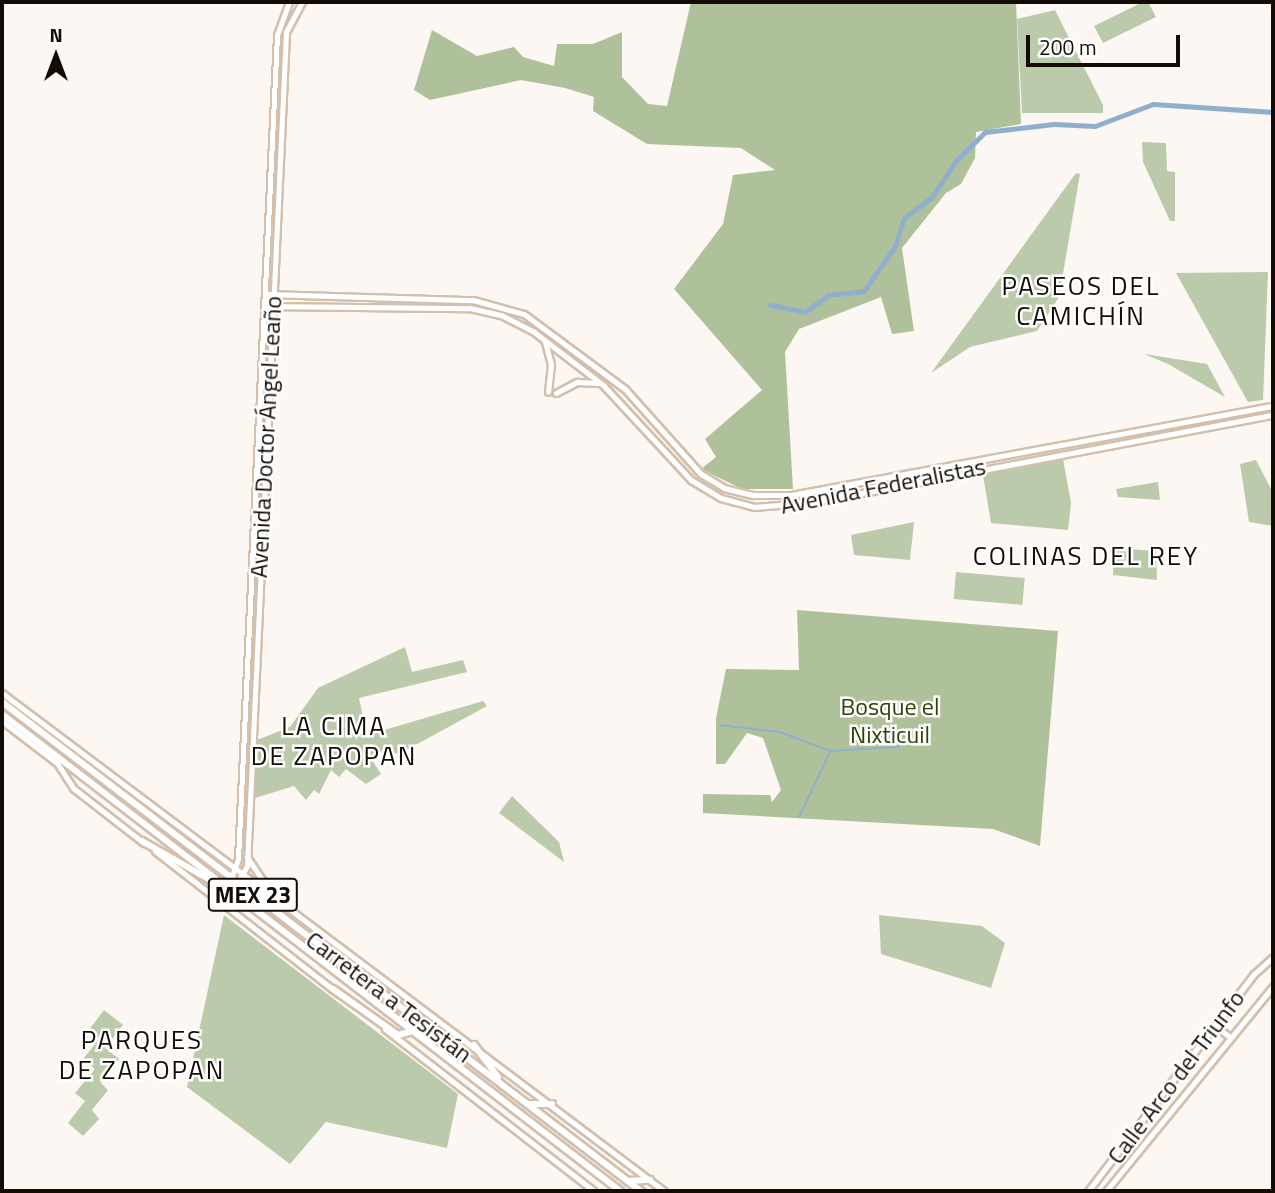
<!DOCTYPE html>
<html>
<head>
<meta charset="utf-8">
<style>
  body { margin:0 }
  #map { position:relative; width:1275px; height:1193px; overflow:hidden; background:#fcf7f3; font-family:"Titillium Web",sans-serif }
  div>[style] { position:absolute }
  .green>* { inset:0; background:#bbcaaa; transform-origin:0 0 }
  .forest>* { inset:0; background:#afc19b }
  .stream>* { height:2px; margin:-1px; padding:0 1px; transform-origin:1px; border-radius:1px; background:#8fafcd }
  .canal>* { height:5px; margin:-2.5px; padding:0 2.5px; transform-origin:2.5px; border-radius:2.5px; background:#8fafcd }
  .roads { filter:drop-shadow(2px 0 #d3bfac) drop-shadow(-2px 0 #d3bfac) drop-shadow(0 2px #d3bfac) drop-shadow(0 -2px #d3bfac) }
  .tertiary>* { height:5px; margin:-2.5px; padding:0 2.5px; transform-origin:2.5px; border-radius:2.5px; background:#fff }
  .secondary>* { height:5px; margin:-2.5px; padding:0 2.5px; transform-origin:2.5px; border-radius:2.5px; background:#fff }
  .primary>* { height:6px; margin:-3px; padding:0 3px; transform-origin:3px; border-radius:3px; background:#fff }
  span { translate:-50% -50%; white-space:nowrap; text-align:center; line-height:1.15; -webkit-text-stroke:5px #fff; paint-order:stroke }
  .shield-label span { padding:2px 5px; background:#fff; border:2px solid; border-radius:5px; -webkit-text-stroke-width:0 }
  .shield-label { font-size:23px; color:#130c06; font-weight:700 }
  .street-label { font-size:24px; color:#130c06 }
  .park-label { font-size:24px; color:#2c4206 }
  .neighbourhood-label { font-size:26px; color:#130c06; letter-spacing:2px }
  .frame { position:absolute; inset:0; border:4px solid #130c06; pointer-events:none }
  .north { position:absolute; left:21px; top:21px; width:70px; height:70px; -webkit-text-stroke:5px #fff; paint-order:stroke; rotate:0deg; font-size:19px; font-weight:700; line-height:28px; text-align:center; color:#130c06 }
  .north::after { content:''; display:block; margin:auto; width:24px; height:32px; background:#130c06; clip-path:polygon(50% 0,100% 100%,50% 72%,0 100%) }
  .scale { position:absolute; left:1026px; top:35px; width:154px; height:32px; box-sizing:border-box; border:4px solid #130c06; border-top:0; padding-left:9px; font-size:21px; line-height:24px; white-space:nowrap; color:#130c06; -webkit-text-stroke:5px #fff; paint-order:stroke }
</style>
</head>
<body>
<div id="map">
  <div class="green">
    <div style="clip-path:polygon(1143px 2px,1148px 2px,1156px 17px,1103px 43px,1094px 26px)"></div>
    <div style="clip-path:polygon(1055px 10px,1103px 105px,1103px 113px,1022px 113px,1017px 19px)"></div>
    <div style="clip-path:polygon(1142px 142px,1166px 143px,1167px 171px,1175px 172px,1175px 221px,1170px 221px,1143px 162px)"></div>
    <div style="clip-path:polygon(1076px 173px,1080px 174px,1059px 297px,1037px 331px,970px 347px,931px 373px)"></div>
    <div style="clip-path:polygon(1268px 272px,1263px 400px,1248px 402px,1176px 273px)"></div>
    <div style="clip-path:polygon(1144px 354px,1207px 364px,1225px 397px,1168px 364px)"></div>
    <div style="clip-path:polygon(1063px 459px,1071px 503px,1068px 530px,991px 523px,983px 475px)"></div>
    <div style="clip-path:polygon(1256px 460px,1273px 493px,1273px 526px,1249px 522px,1240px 464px)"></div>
    <div style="clip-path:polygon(1158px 482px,1160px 500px,1118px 497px,1116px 489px)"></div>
    <div style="clip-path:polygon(914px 522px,910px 560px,854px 555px,851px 535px)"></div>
    <div style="clip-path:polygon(1114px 548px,1156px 551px,1157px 580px,1113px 575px)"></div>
    <div style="left:956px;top:572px;width:69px;height:27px;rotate:5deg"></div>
    <div style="clip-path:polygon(405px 647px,412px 672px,463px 660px,467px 672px,359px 698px,367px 735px,483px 701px,487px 706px,399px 754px,384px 750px,370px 757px,381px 774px,366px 784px,346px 769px,339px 777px,331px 770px,319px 794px,314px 790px,306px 800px,294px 786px,255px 798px,257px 740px,290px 727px,318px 688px)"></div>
    <div style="clip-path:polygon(512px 796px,559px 842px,564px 862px,499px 813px)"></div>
    <div style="clip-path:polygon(224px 915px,458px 1094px,447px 1148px,326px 1122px,290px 1164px,187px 1087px)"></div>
    <div style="clip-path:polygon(879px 915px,982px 926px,1005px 943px,991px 988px,881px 954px)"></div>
    <div style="clip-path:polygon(104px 1010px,123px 1025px,105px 1048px,119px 1059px,101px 1083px,108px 1090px,92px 1110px,99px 1119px,83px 1136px,68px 1123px,85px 1101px,75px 1093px,95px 1069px,83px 1059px,99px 1039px,88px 1031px)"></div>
  </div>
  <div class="forest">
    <div style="clip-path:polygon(691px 2px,1016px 2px,1021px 124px,976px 132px,975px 158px,961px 184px,946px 193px,902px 248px,914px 331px,892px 334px,881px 297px,799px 329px,785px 352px,793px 489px,742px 489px,701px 469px,716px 457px,705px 439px,762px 390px,674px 289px,723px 224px,733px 175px,775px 170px,741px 148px,647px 144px,593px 111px,594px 97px,565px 88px,521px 80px,430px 100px,414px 90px,432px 30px,477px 56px,514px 47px,523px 57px,554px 66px,557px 44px,593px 44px,622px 32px,622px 77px,648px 104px,667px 106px)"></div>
    <div style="clip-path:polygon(797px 610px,1058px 631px,1040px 846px,993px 829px,703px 813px,703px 794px,770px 795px,772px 802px,781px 790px,763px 738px,747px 733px,725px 764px,716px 764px,716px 718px,726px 669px,799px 670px)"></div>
  </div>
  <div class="stream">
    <div style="left:720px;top:725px;width:60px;rotate:6.7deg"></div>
    <div style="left:780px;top:732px;width:53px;rotate:20.8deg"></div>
    <div style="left:830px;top:751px;width:67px;rotate:-3.4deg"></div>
    <div style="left:897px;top:747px;width:32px;rotate:-24deg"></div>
    <div style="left:799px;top:817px;width:72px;rotate:-64.5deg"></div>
  </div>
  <div class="canal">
    <div style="left:770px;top:305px;width:36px;rotate:11deg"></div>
    <div style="left:805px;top:312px;width:29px;rotate:-36deg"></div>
    <div style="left:828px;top:295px;width:36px;rotate:-6deg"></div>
    <div style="left:864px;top:291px;width:55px;rotate:-55.4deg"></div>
    <div style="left:895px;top:246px;width:29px;rotate:-72deg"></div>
    <div style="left:904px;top:218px;width:34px;rotate:-37deg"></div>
    <div style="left:931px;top:198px;width:43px;rotate:-56.3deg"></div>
    <div style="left:955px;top:162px;width:42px;rotate:-45deg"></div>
    <div style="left:985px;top:132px;width:69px;rotate:-6.6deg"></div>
    <div style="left:1054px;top:124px;width:41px;rotate:2.8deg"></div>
    <div style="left:1095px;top:126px;width:62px;rotate:-20.8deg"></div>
    <div style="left:1153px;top:104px;width:120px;rotate:3.8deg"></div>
  </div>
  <div class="roads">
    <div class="tertiary">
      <div style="left:266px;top:294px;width:207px;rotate:1.7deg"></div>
      <div style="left:473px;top:300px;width:53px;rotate:15.4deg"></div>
      <div style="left:524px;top:314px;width:126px;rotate:36.6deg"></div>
      <div style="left:625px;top:389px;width:114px;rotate:48.2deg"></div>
      <div style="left:701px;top:474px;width:27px;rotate:31deg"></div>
      <div style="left:724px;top:488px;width:30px;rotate:14deg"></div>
      <div style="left:753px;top:495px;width:38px"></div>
      <div style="left:791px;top:495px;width:490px;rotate:-10.5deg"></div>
      <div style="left:265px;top:306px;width:205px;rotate:0.6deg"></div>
      <div style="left:470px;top:308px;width:32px;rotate:13deg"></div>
      <div style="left:501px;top:315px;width:37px;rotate:27deg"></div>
      <div style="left:534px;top:332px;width:87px;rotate:37.5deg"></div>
      <div style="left:603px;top:385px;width:129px;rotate:47.2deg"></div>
      <div style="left:691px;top:480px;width:35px;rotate:31deg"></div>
      <div style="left:721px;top:498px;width:34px;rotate:15deg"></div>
      <div style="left:754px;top:507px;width:61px;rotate:-4.7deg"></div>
      <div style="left:815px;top:502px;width:466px;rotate:-10.8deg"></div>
      <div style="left:545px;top:342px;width:23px;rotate:75deg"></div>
      <div style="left:551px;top:364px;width:28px;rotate:96deg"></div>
      <div style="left:556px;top:393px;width:24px;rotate:-28deg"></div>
      <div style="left:577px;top:382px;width:21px;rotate:3deg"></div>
      <div style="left:223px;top:901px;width:45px;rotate:-70.3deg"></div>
      <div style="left:238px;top:859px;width:825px;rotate:-87.29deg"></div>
      <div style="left:277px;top:35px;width:35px;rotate:-70deg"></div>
      <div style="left:224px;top:905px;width:45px;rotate:-59.5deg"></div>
      <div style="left:247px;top:866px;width:835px;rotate:-87.32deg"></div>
      <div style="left:286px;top:32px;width:34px;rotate:-62deg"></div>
      <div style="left:1215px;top:1026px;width:19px;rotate:36deg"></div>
      <div style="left:1088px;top:1191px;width:273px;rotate:-52.6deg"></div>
      <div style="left:1254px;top:974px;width:25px;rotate:-42deg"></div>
      <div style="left:1106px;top:1191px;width:264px;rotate:-50.8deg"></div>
    </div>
    <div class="secondary">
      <div style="left:2px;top:693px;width:828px;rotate:36.95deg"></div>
      <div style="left:2px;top:721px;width:69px;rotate:37.4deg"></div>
      <div style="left:57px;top:763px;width:30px;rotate:57deg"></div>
      <div style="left:73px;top:788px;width:90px;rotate:37.8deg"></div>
      <div style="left:155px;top:851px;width:228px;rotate:37.9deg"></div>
      <div style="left:247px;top:857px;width:43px;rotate:56.3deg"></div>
      <div style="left:385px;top:1029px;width:264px;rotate:37.8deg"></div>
    </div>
    <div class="primary">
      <div style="left:2px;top:702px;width:805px;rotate:37.43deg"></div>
      <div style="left:2px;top:714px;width:781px;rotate:37.66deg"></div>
      <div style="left:142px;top:841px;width:91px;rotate:29.7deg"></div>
      <div style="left:333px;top:989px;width:80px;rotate:35.3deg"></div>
      <div style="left:398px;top:1035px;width:16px;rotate:-15deg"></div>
      <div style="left:474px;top:1045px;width:40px;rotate:53deg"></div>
      <div style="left:529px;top:1104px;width:23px"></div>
      <div style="left:628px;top:1181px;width:22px;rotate:-3deg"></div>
    </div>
  </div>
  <div class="shield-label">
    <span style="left:253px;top:895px">MEX 23</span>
  </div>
  <div class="street-label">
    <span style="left:266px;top:437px;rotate:-87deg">Avenida Doctor Ángel Leaño</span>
    <span style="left:883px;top:486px;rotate:-11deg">Avenida Federalistas</span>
    <span style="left:389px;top:997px;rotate:37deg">Carretera a Tesistán</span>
    <span style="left:1176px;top:1077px;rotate:-53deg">Calle Arco del Triunfo</span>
  </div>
  <div class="park-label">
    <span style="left:890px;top:721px">Bosque el<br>Nixticuil</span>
  </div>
  <div class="neighbourhood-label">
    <span style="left:1081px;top:301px">PASEOS DEL<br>CAMICHÍN</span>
    <span style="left:1086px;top:556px">COLINAS DEL REY</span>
    <span style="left:334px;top:741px">LA CIMA<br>DE ZAPOPAN</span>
    <span style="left:142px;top:1055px">PARQUES<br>DE ZAPOPAN</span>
  </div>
  <div class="frame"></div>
  <div class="north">N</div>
  <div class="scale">200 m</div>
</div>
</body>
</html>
